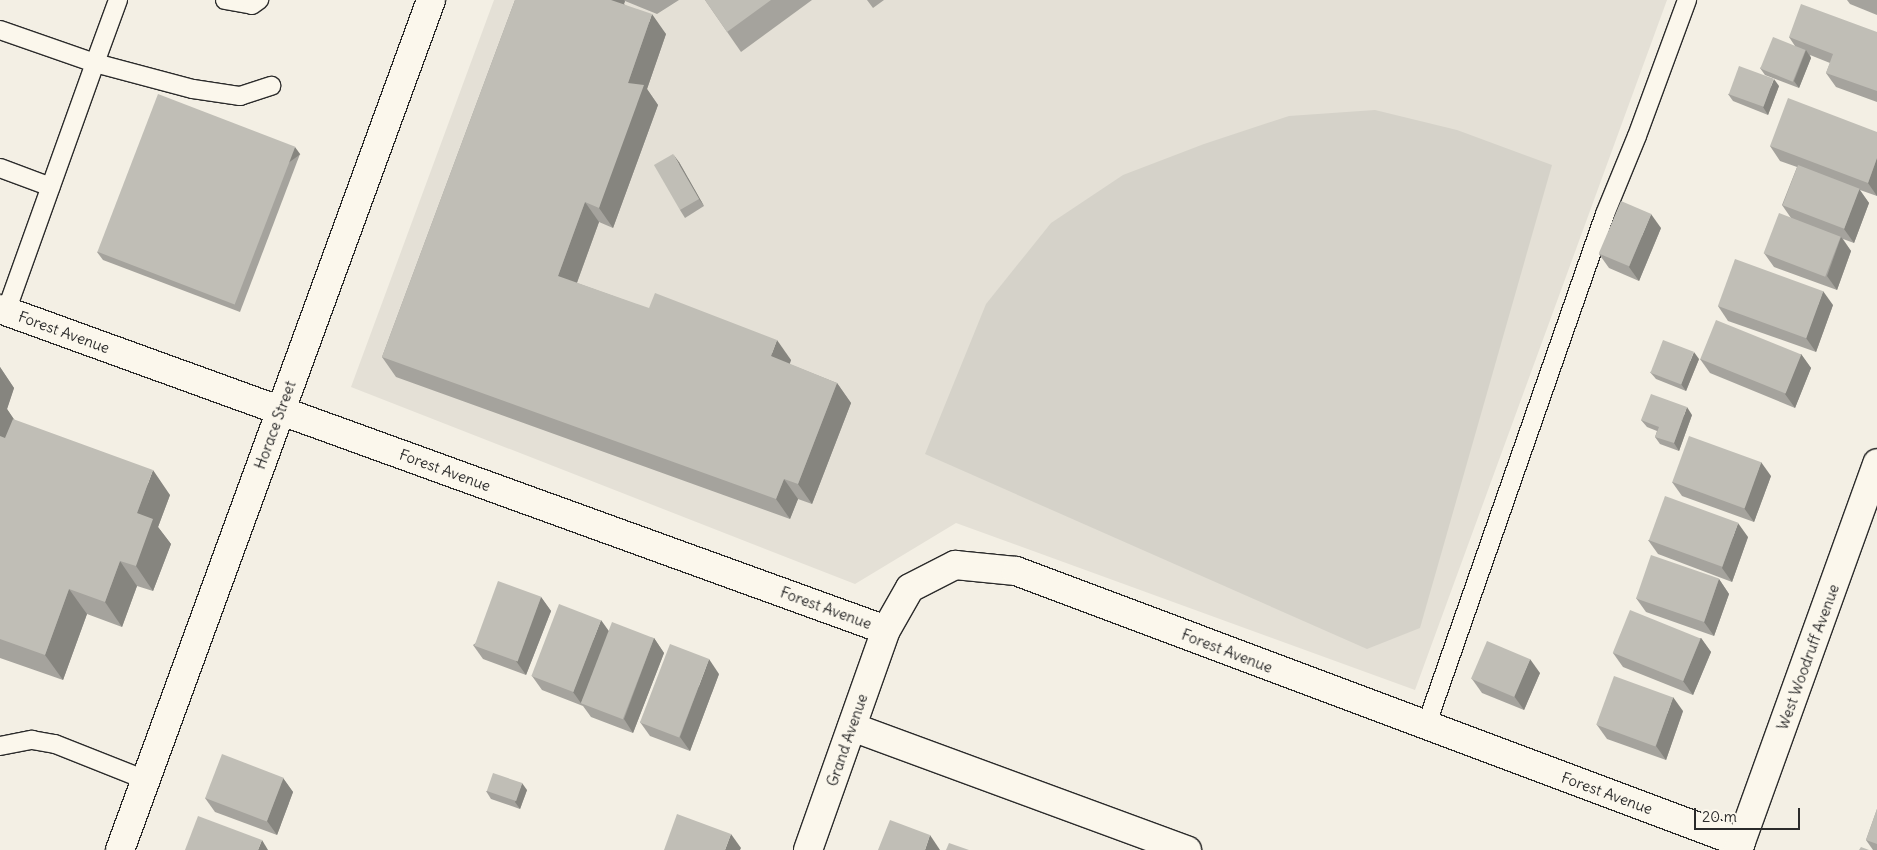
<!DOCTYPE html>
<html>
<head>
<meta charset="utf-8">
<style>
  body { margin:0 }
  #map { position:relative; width:1877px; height:850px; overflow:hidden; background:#f3efe4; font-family:Delius,sans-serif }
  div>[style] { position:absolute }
  .built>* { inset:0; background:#e4e0d6 }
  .green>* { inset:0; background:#d5d2c9 }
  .roads { filter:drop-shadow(1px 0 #2b2b2b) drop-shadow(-1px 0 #2b2b2b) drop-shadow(0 1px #2b2b2b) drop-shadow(0 -1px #2b2b2b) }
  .service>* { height:18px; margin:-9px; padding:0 9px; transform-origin:9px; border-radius:9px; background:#fbf7ec }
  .minor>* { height:28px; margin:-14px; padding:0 14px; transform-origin:14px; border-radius:14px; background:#fbf7ec }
  .wall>* { inset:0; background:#a5a39d }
  .shaded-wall>* { inset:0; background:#86857f; transform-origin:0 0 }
  .building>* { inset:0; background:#c0beb6; transform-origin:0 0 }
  span { translate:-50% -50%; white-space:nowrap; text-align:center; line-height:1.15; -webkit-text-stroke:5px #fbf7ec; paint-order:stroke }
  .street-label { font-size:15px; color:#2b2b2b }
  .scale { position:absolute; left:1694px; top:808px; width:106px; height:22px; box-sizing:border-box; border:2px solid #2b2b2b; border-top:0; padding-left:6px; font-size:15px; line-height:18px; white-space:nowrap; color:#2b2b2b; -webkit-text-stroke:4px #fbf7ec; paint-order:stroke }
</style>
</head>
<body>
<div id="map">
  <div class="built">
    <div style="clip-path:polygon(494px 0,1667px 0,1415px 690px,956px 523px,855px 584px,351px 387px)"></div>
  </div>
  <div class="green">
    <div style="clip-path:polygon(1375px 110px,1457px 130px,1552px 165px,1420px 628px,1367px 649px,925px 454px,986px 304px,1051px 223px,1123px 175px,1204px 144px,1289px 116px)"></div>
  </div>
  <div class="roads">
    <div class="service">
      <div style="left:118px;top:0;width:67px;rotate:110.1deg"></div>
      <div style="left:95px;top:63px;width:101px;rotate:14.9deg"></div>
      <div style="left:193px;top:89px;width:48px;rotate:8.5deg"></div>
      <div style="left:240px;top:96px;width:33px;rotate:-18deg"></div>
      <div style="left:225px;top:0;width:27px;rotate:10deg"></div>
      <div style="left:252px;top:5px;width:9px;rotate:-36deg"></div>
      <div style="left:0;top:30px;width:101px;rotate:19.2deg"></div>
      <div style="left:95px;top:63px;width:263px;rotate:109.7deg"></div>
      <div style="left:0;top:168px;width:54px;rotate:20.4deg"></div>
      <div style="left:1426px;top:726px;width:542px;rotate:-70.73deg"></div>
      <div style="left:1605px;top:214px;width:84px;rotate:-67.7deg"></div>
      <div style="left:1637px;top:136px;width:145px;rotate:-69.8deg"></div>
      <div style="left:0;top:746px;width:33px;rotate:-11deg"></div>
      <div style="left:32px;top:740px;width:23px;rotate:10deg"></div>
      <div style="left:55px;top:744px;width:98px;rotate:21.6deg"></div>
    </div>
    <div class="minor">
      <div style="left:0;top:309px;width:942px;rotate:19.92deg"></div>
      <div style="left:852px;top:727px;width:357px;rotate:20.2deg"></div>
      <div style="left:120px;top:850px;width:905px;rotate:-69.9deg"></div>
      <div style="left:808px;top:850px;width:233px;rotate:-70.5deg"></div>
      <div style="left:886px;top:630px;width:48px;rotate:-60.3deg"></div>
      <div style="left:910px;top:588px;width:51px;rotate:-27.1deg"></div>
      <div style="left:955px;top:565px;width:61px;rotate:5.6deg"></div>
      <div style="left:1016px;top:571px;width:774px;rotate:20.56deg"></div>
      <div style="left:1738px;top:850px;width:411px;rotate:-70.2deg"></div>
    </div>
  </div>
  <div class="wall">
    <div style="clip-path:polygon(515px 0,679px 0,657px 14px,625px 1px,624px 4px,666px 34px,647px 89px,658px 105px,613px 228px,599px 222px,577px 283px,791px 360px,789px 364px,837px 383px,851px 403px,812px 504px,798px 499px,790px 519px,396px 377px,382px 357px)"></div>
    <div style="clip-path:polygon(705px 0,812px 0,741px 52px)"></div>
    <div style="clip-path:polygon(867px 0,884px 0,873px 8px)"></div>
    <div style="clip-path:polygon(1847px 0,1877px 0,1877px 15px,1850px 4px)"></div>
    <div style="clip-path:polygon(1877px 32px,1877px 102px,1836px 87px,1826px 73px,1830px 63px,1810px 55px,1811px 58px,1799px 88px,1765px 75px,1760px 68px,1795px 46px,1789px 37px)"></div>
    <div style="clip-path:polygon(1779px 86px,1768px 115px,1733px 101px,1728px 94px)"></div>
    <div style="clip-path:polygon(1877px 132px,1877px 196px,1860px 190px,1869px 203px,1854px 243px,1843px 239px,1851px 251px,1837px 290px,1774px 267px,1764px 253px,1791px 218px,1782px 205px,1797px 167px,1780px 161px,1770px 146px)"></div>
    <div style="clip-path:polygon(300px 154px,240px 312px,103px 260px,97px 252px)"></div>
    <div style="clip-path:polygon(679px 162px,704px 206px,685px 218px,680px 210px)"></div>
    <div style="clip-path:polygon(1661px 228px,1639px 281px,1609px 268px,1599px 254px)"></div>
    <div style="clip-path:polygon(1833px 305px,1816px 352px,1728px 321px,1718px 306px)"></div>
    <div style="clip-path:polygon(1801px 354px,1811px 368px,1795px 408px,1710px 373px,1700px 359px)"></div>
    <div style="clip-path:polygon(1699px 359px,1686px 391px,1656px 379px,1650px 372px)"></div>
    <div style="clip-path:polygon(0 367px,14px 388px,7px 409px,14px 420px,170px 495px,158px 527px,171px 544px,153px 591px,137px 586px,122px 627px,87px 614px,63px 680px,0 658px)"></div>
    <div style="clip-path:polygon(1692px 415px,1679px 451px,1660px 444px,1655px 437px,1657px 431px,1647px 427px,1641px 420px)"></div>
    <div style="clip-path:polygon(1771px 476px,1754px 522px,1682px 496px,1672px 482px)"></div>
    <div style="clip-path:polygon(1748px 537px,1732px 582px,1658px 554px,1648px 540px)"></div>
    <div style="clip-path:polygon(1719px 579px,1729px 594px,1714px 636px,1646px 612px,1636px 598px)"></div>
    <div style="clip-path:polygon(541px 597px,551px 611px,526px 675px,483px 659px,473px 645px)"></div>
    <div style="clip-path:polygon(608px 631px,654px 638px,664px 653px,633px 733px,591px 717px,583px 706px,542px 690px,532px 676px)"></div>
    <div style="clip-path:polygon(1701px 638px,1711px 652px,1693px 695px,1623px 667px,1613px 653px)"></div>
    <div style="clip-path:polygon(1540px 673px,1524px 710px,1482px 693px,1472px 679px)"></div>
    <div style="clip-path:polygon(719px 674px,690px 751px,650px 736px,640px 722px)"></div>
    <div style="clip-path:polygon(1683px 711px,1666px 760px,1607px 739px,1597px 725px)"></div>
    <div style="clip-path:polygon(283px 778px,293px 792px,277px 835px,215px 812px,205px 798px)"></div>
    <div style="clip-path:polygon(527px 790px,520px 809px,491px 799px,486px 791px)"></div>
    <div style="clip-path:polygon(1877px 809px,1877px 850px,1873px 850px,1866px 840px)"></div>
  </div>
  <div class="shaded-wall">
    <div style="clip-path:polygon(607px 0,624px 0,625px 1px,619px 18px)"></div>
    <div style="clip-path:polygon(652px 14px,666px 34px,647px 89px,658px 105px,613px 228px,599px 208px,628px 83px)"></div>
    <div style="clip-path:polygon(1806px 50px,1811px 58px,1799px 88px,1794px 81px)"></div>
    <div style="clip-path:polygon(1774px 79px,1779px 86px,1768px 115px,1763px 107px)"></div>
    <div style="left:295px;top:147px;width:9px;height:168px;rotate:54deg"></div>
    <div style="clip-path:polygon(673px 154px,679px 162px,704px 206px,699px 199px)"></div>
    <div style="clip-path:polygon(1877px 158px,1877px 196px,1868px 183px)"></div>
    <div style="clip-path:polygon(1859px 189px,1869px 203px,1854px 243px,1844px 229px)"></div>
    <div style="clip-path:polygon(585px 202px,599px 222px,572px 296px,558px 276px)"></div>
    <div style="clip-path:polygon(1651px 214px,1661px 228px,1639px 281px,1629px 267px)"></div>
    <div style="clip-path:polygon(1841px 237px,1851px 251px,1837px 290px,1827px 276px)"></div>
    <div style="clip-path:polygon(1823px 291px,1833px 305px,1816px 352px,1806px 338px)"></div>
    <div style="clip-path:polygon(777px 340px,791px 360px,786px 376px,771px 356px)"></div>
    <div style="clip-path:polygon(1694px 352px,1699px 359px,1686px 391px,1681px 384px)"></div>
    <div style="clip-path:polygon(1801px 354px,1811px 368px,1795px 408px,1785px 394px)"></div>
    <div style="clip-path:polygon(0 367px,14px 388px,7px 409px,18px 425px,0 448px)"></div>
    <div style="clip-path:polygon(837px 383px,851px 403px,812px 504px,798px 484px)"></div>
    <div style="clip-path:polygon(1687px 407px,1692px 415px,1679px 451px,1674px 443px)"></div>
    <div style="clip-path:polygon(1761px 462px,1771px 476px,1754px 522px,1744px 508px)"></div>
    <div style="clip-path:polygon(153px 470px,170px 495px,158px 527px,171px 544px,153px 591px,136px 566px,137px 513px)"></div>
    <div style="clip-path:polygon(784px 479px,798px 499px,790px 519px,776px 499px)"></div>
    <div style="clip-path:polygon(1738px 523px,1748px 537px,1732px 582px,1722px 568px)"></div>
    <div style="clip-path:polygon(120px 561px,137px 586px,122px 627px,105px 602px)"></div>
    <div style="clip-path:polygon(1719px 579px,1729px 594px,1714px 636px,1704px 622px)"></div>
    <div style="clip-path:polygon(69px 589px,87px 614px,63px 680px,45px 655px)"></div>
    <div style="clip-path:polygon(541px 597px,551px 611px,526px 675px,516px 661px)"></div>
    <div style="clip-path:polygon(601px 620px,611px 634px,581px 703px,583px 706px,573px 692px)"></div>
    <div style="clip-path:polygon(654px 638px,664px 653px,633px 733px,624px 719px)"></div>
    <div style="clip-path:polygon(1701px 638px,1711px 652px,1693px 695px,1683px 681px)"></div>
    <div style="clip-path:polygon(709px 659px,719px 674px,690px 751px,680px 737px)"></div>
    <div style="clip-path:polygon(1530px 659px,1540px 673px,1524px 710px,1514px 696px)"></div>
    <div style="clip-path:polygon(1673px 697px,1683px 711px,1666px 760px,1656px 746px)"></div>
    <div style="clip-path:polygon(283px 778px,293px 792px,277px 835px,267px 821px)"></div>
    <div style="clip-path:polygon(522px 783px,527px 790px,520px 809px,515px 802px)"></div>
    <div style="clip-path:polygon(731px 834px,741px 848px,740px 850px,725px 850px)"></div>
    <div style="clip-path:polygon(930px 835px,940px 850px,925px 850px)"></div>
    <div style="clip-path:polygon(262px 840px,268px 850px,258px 850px)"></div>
  </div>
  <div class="building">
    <div style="clip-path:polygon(515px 0,611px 0,652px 14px,628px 83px,644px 85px,599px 208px,585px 202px,558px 276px,649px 308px,655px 293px,777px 340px,771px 356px,837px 383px,798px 484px,784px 479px,776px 499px,382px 357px)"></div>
    <div style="clip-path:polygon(705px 0,771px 0,727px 32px)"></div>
    <div style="clip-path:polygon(1801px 4px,1877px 32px,1877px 91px,1826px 73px,1833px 54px,1789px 37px)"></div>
    <div style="left:1773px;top:37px;width:35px;height:34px;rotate:22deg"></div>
    <div style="left:1739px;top:66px;width:37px;height:30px;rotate:20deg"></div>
    <div style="left:158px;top:94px;width:147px;height:169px;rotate:21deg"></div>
    <div style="clip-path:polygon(1788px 98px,1877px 132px,1877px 158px,1868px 183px,1770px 146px)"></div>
    <div style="left:673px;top:154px;width:52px;height:22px;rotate:60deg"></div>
    <div style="left:1798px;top:165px;width:66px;height:43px;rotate:21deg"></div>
    <div style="left:1621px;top:201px;width:33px;height:57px;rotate:23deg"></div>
    <div style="left:1779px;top:213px;width:66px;height:43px;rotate:21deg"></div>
    <div style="left:1735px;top:259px;width:94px;height:50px;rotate:20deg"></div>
    <div style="left:1716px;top:320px;width:92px;height:42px;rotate:22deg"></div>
    <div style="left:1663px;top:340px;width:33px;height:35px;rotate:21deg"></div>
    <div style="clip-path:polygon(1651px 394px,1687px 407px,1674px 443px,1655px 437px,1659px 427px,1641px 420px)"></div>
    <div style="clip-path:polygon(13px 419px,153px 470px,137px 513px,153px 519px,136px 566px,120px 561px,105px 602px,69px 589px,45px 655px,0 639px,0 436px,5px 438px)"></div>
    <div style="left:1689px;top:436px;width:77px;height:49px;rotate:20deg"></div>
    <div style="left:1665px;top:496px;width:78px;height:47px;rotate:20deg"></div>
    <div style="left:1651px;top:555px;width:72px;height:46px;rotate:19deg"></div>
    <div style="left:498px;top:581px;width:46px;height:69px;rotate:20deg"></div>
    <div style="left:559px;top:604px;width:45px;height:77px;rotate:21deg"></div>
    <div style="left:1630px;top:610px;width:76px;height:46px;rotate:22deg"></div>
    <div style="left:612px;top:622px;width:45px;height:87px;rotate:21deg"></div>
    <div style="left:1487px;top:641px;width:47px;height:41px;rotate:23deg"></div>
    <div style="left:670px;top:644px;width:42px;height:84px;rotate:21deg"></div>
    <div style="left:1614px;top:676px;width:63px;height:52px;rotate:20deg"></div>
    <div style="left:222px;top:754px;width:66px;height:47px;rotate:21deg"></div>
    <div style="left:493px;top:773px;width:31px;height:19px;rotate:19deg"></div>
    <div style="clip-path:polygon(1877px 809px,1877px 844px,1866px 840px)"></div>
    <div style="clip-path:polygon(677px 814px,731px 834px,725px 850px,664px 850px)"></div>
    <div style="clip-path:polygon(198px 816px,262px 840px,258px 850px,185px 850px)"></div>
    <div style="clip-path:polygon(890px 820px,930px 835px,925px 850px,878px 850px)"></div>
    <div style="clip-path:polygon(949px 843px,969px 850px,946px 850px)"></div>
    <div style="clip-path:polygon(1861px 847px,1869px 850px,1859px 850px)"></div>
  </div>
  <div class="street-label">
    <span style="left:64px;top:332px;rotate:20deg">Forest Avenue</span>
    <span style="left:275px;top:425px;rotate:-70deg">Horace Street</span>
    <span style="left:445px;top:470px;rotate:20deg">Forest Avenue</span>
    <span style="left:826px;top:608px;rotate:20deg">Forest Avenue</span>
    <span style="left:1227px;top:651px;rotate:21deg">Forest Avenue</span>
    <span style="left:1808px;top:657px;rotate:-70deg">West Woodruff Avenue</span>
    <span style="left:847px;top:740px;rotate:-71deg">Grand Avenue</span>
    <span style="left:1607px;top:793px;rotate:20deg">Forest Avenue</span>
  </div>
  <div class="scale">20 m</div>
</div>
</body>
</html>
